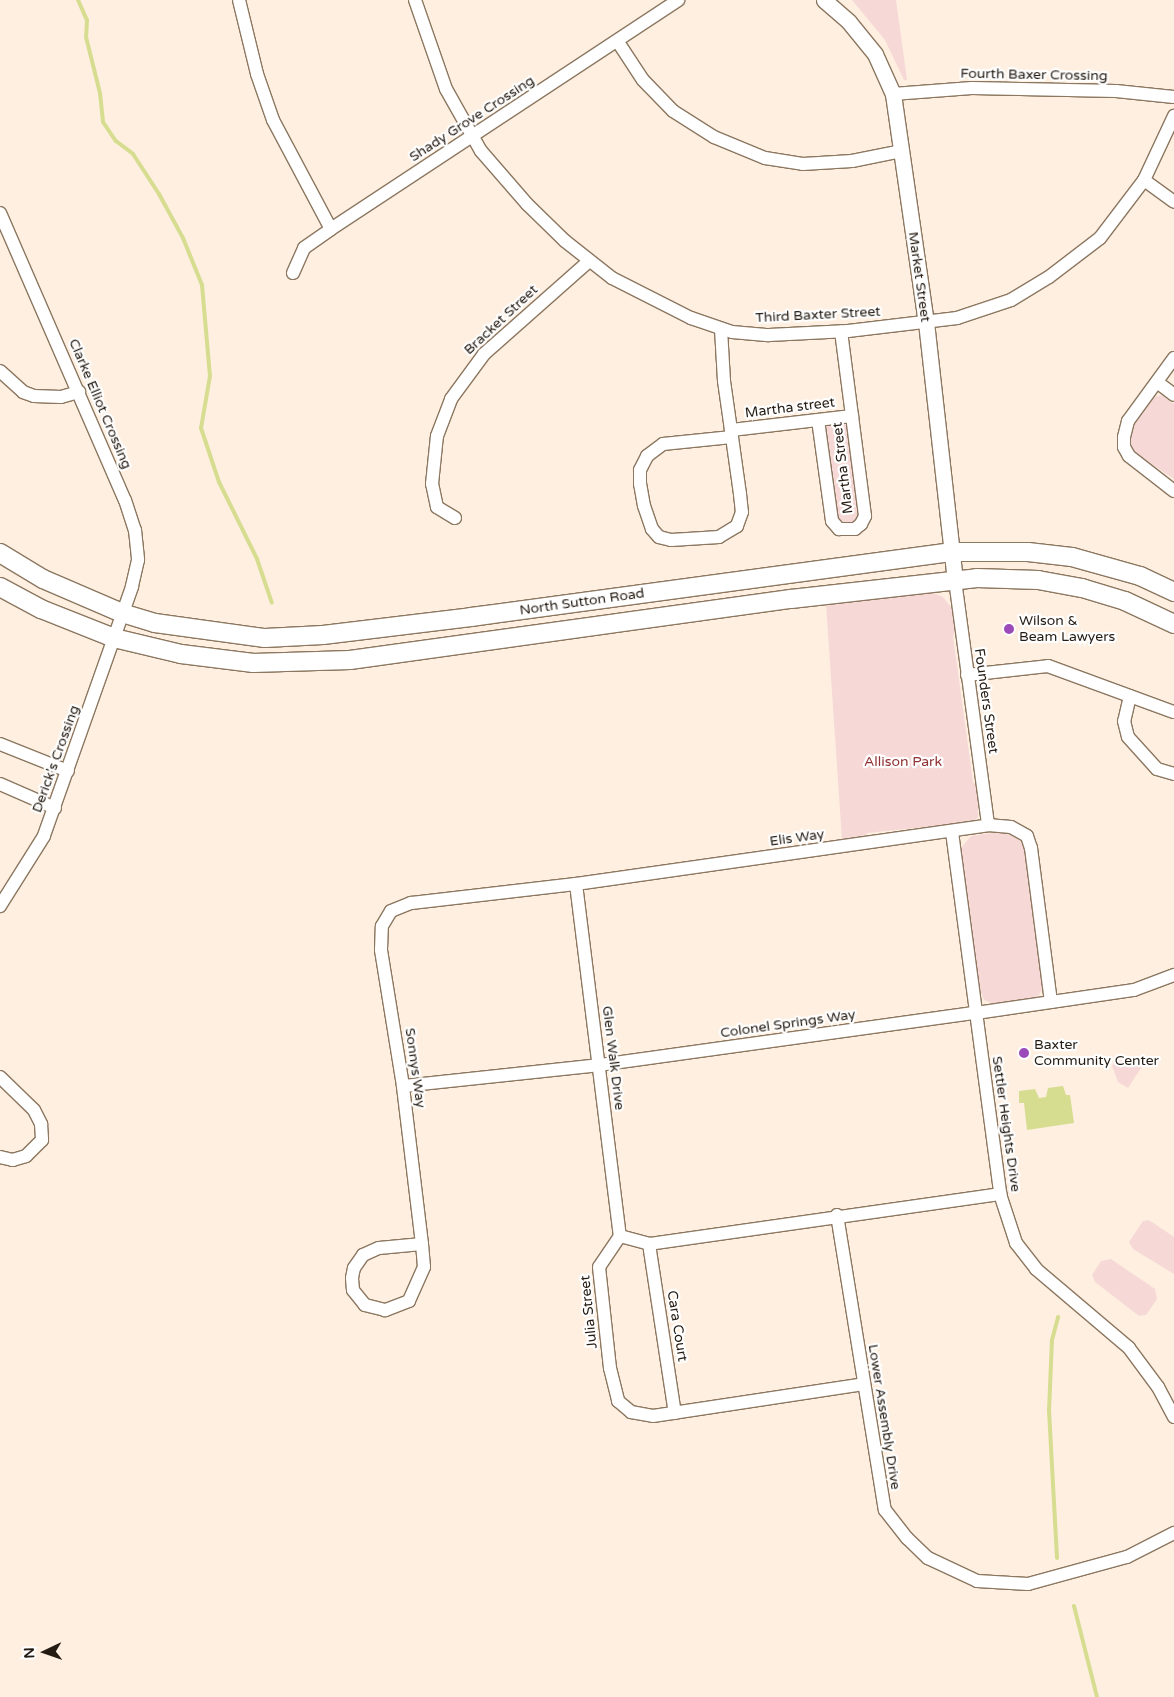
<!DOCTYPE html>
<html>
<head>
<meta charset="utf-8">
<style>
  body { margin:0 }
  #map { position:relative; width:1174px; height:1697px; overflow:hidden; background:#feefe0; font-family:"Varela Round",sans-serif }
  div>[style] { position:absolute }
  .green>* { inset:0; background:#f6d9d7 }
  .water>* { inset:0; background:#d7dd90 }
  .stream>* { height:4px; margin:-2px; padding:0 2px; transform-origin:2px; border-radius:2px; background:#d7dd90 }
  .roads { filter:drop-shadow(1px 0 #8c7760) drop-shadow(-1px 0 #8c7760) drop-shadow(0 1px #8c7760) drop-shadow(0 -1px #8c7760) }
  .minor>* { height:12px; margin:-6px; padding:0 6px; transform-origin:6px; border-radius:6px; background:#fff }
  .tertiary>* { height:15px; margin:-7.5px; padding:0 7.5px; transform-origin:7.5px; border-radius:7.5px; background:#fff }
  .secondary>* { height:18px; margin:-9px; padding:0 9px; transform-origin:9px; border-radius:9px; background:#fff }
  .dots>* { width:14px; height:14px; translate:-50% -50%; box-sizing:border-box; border:2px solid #fff; border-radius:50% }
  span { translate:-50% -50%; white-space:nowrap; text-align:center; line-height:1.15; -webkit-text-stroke:4.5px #fff; paint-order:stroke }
  .street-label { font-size:14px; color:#241b12 }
  .poi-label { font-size:14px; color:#241b12 }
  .left { translate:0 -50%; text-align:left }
  .park-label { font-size:14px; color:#913133 }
  .north { position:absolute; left:20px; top:1627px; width:50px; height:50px; -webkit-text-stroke:4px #fff; paint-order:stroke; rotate:267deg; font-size:14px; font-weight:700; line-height:20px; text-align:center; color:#241b12 }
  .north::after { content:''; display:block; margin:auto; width:18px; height:22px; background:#241b12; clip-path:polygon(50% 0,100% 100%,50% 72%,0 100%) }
</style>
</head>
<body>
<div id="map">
  <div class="green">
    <div style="clip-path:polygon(852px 0,896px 0,907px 80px,904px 80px,885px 40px)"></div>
    <div style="clip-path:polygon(1161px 395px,1174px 404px,1174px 479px,1136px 454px,1130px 446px,1131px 429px,1152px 398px)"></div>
    <div style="clip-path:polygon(847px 421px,861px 511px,854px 525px,837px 523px,824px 423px)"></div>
    <div style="clip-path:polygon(922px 592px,934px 593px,943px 597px,954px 611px,956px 631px,953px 636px,973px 782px,978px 788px,978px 817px,974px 822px,867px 833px,863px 838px,842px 840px,826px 604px)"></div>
    <div style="clip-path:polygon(1006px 831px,1024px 844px,1043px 988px,1037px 998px,995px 1004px,984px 1000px,979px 987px,960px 849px,971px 836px)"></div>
    <div style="clip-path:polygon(1131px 1059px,1143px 1065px,1128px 1088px,1118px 1082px,1112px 1066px,1114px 1062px)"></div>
    <div style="clip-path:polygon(1149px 1220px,1174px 1237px,1174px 1274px,1133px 1249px,1129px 1242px,1143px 1221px)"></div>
    <div style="clip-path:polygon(1111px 1259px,1155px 1289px,1157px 1299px,1146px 1315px,1139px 1316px,1095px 1282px,1092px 1275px,1101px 1261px)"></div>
  </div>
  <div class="water">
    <div style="clip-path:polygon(1063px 1086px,1066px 1095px,1070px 1095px,1074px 1123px,1027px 1130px,1024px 1103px,1019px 1103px,1019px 1091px,1035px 1089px,1039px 1098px,1046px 1097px,1048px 1088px)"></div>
  </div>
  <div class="stream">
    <div style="left:78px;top:0;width:22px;rotate:66deg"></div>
    <div style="left:87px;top:20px;width:17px;rotate:93deg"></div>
    <div style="left:86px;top:37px;width:58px;rotate:76deg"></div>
    <div style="left:100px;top:93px;width:29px;rotate:84deg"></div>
    <div style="left:103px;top:122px;width:23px;rotate:56deg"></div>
    <div style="left:116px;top:141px;width:21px;rotate:37deg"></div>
    <div style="left:133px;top:154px;width:48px;rotate:57deg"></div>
    <div style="left:159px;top:194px;width:50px;rotate:61.4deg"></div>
    <div style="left:183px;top:238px;width:51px;rotate:68deg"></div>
    <div style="left:202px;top:285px;width:91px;rotate:85deg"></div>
    <div style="left:210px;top:376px;width:53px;rotate:99.8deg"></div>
    <div style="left:201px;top:428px;width:57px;rotate:71.6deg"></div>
    <div style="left:219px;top:482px;width:86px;rotate:63.7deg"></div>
    <div style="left:257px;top:559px;width:46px;rotate:71.2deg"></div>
    <div style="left:1057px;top:1558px;width:147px;rotate:-93.1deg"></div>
    <div style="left:1049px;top:1411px;width:71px;rotate:-87.6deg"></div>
    <div style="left:1052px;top:1340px;width:24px;rotate:-75deg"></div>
    <div style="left:1074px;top:1606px;width:94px;rotate:75.8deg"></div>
  </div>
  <div class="roads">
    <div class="minor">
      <div style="left:239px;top:0;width:76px;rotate:76.3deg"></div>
      <div style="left:257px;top:74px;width:49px;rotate:70.8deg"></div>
      <div style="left:273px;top:120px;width:123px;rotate:62deg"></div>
      <div style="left:415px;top:0;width:94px;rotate:70.8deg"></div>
      <div style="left:446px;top:89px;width:71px;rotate:60.6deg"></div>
      <div style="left:481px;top:151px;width:70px;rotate:49deg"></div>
      <div style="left:527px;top:204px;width:53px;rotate:44.2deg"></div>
      <div style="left:565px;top:241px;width:60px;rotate:38.2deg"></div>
      <div style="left:612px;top:278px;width:89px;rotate:26.9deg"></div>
      <div style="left:691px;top:318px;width:43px;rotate:18.9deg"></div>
      <div style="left:732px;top:332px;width:37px;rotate:5deg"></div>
      <div style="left:769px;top:335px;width:79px;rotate:-2.9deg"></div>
      <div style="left:848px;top:331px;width:110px;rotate:-6.8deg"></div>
      <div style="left:957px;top:318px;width:57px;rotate:-18.4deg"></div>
      <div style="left:1011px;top:300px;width:44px;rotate:-31.2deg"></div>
      <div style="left:1049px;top:277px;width:64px;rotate:-37.4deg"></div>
      <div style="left:1100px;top:238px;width:73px;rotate:-52.8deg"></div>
      <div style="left:1144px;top:180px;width:71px;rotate:-64.9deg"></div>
      <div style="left:618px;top:42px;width:45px;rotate:56.7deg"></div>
      <div style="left:643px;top:80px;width:43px;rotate:45.9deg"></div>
      <div style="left:673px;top:111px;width:49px;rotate:32.4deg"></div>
      <div style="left:714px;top:137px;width:55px;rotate:22.4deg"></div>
      <div style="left:765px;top:158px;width:38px;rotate:9deg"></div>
      <div style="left:803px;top:164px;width:49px;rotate:-3.5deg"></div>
      <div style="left:852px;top:161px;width:50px;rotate:-11.5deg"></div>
      <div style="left:893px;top:94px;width:79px;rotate:-4.3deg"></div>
      <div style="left:972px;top:88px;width:144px;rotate:1.2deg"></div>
      <div style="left:1116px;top:91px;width:58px;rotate:5.9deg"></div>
      <div style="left:1144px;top:180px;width:37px;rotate:36deg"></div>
      <div style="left:0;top:213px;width:313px;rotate:66.5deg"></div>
      <div style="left:125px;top:500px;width:32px;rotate:72deg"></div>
      <div style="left:135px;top:530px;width:30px;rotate:84deg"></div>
      <div style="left:138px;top:560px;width:28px;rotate:103deg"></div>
      <div style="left:132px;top:587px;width:264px;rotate:109.5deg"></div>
      <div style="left:44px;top:836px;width:83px;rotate:122.2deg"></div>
      <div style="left:293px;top:273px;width:27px;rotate:-66deg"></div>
      <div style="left:304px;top:248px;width:33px;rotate:-35deg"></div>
      <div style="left:331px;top:229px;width:416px;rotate:-33.4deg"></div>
      <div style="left:721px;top:329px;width:52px;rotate:86.7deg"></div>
      <div style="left:724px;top:381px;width:49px;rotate:81.9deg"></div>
      <div style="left:731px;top:430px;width:65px;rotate:82deg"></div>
      <div style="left:740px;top:494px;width:18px;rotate:84deg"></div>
      <div style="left:742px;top:512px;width:15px;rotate:110deg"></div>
      <div style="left:737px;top:526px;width:21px;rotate:149deg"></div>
      <div style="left:719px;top:537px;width:48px;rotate:176.4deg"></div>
      <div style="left:671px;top:540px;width:12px;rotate:-166deg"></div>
      <div style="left:659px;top:537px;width:11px;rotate:-131deg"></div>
      <div style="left:652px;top:529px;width:24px;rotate:-109deg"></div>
      <div style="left:644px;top:506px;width:22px;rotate:-100deg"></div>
      <div style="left:640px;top:484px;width:14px;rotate:-90deg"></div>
      <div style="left:640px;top:470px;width:16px;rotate:-63deg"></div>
      <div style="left:647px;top:456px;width:20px;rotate:-37deg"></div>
      <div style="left:663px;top:444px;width:69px;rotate:-5.8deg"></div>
      <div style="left:1174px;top:358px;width:78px;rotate:126.1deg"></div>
      <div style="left:1128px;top:421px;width:16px;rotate:104deg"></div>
      <div style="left:1124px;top:437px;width:10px;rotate:90deg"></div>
      <div style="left:1124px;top:447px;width:10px;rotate:61deg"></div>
      <div style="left:1129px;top:456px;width:57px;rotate:37.9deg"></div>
      <div style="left:0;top:371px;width:31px;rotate:42deg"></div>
      <div style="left:23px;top:392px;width:12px;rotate:20deg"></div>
      <div style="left:34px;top:396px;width:27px;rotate:2deg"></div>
      <div style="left:61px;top:397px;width:19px;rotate:-16deg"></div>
      <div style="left:1157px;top:382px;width:21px;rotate:37deg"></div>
      <div style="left:818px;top:420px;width:102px;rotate:82.1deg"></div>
      <div style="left:832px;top:521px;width:11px;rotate:49deg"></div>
      <div style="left:839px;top:529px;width:16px"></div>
      <div style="left:855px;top:529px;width:8px;rotate:-40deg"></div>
      <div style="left:861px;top:524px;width:9px;rotate:-63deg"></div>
      <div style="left:865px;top:516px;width:186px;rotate:-97.4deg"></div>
      <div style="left:731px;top:430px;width:122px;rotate:-6.6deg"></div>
      <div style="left:455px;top:518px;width:21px;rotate:-149deg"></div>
      <div style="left:437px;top:507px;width:24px;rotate:-102deg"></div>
      <div style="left:432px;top:484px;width:48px;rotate:-84.1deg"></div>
      <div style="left:437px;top:436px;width:40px;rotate:-69deg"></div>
      <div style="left:451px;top:399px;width:56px;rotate:-53.7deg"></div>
      <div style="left:484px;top:354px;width:140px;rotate:-41.5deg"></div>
      <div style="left:955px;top:580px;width:247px;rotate:82.3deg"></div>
      <div style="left:967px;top:675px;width:81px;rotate:-6.3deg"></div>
      <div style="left:1048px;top:666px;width:134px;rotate:20.1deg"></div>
      <div style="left:1130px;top:696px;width:26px;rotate:103deg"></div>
      <div style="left:1124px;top:721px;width:16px;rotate:76deg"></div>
      <div style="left:1128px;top:737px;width:43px;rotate:47.8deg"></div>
      <div style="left:1157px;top:769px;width:18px;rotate:16deg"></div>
      <div style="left:0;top:744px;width:73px;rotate:21.7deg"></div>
      <div style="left:0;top:784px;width:60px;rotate:23.6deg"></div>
      <div style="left:952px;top:832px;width:365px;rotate:82.4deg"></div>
      <div style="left:1000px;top:1194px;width:52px;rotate:71.9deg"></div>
      <div style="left:1016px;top:1243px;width:33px;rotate:52deg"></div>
      <div style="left:1036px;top:1269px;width:122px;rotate:40.3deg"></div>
      <div style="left:1129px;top:1348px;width:49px;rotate:53.4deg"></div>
      <div style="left:1158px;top:1387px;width:34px;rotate:62deg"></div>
      <div style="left:576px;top:884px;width:355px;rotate:82.9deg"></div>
      <div style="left:0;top:1077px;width:47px;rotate:44.1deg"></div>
      <div style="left:34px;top:1110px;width:16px;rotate:63deg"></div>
      <div style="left:41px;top:1124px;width:16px;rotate:86deg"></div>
      <div style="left:42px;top:1140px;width:23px;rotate:135deg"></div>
      <div style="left:26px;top:1156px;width:14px;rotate:163deg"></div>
      <div style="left:13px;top:1160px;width:13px;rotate:-167deg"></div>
      <div style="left:403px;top:1086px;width:197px;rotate:-6.1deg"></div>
      <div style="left:599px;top:1065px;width:381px;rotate:-7.9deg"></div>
      <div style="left:976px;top:1013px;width:160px;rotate:-8.3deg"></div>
      <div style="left:1134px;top:990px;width:43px;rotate:-20.6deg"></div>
      <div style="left:837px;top:1215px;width:299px;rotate:80.8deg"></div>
      <div style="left:885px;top:1510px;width:36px;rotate:52deg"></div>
      <div style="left:907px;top:1538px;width:29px;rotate:44deg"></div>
      <div style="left:928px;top:1558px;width:54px;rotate:25.1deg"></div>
      <div style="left:977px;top:1581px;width:51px;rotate:3.4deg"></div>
      <div style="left:1028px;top:1584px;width:103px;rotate:-15.3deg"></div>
      <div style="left:1127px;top:1557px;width:53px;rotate:-27.1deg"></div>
      <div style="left:620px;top:1236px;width:37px;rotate:124deg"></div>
      <div style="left:599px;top:1267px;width:102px;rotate:83.8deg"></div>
      <div style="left:610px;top:1368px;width:34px;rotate:76deg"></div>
      <div style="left:618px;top:1401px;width:17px;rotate:40deg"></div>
      <div style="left:631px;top:1412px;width:22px;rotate:10deg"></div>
      <div style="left:653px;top:1416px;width:213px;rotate:-8.6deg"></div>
      <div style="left:620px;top:1236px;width:30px;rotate:15deg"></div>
      <div style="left:649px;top:1244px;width:355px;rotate:-8.1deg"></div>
      <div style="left:422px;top:1244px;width:159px;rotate:-96.9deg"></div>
      <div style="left:403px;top:1086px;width:138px;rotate:-99.2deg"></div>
      <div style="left:381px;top:950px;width:24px;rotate:-88deg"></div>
      <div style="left:382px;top:926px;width:17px;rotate:-59deg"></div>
      <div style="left:391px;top:911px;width:22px;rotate:-22deg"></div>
      <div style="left:411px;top:903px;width:166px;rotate:-6.6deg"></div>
      <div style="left:576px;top:884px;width:416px;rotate:-8.1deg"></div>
      <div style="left:988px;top:825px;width:23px;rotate:5deg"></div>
      <div style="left:1011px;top:827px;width:18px;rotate:29deg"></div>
      <div style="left:1027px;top:836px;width:13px;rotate:72deg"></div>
      <div style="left:1031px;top:848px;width:155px;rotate:82.6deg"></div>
      <div style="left:422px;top:1244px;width:23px;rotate:85deg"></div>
      <div style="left:424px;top:1267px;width:37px;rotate:114deg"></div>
      <div style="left:409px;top:1301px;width:26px;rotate:159deg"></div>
      <div style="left:385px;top:1310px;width:21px;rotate:-166deg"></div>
      <div style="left:365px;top:1305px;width:19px;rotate:-129deg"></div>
      <div style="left:353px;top:1290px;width:12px;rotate:-95deg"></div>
      <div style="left:352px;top:1278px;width:10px;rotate:-79deg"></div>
      <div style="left:354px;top:1268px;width:16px;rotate:-55deg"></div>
      <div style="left:363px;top:1255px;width:17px;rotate:-24deg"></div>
      <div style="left:379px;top:1248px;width:43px;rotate:-5.3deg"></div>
      <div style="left:649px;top:1244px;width:171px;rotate:81.3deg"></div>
    </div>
    <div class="tertiary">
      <div style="left:824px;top:0;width:33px;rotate:41deg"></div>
      <div style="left:849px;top:22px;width:41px;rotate:50.9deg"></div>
      <div style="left:875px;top:54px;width:44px;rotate:65.8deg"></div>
      <div style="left:893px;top:94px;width:230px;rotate:81.8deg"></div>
      <div style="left:926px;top:322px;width:260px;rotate:83.6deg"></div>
    </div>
    <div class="secondary">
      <div style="left:0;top:553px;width:50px;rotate:31.2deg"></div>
      <div style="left:43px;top:579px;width:86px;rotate:23.3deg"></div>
      <div style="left:122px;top:613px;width:34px;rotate:17deg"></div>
      <div style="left:155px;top:623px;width:111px;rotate:7.8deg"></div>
      <div style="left:265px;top:638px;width:58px;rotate:-3deg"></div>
      <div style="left:323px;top:635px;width:149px;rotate:-6.9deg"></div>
      <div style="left:471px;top:617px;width:484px;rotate:-7.7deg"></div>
      <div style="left:951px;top:552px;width:77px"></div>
      <div style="left:1028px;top:552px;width:44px;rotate:6.5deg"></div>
      <div style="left:1072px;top:557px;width:71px;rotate:15.6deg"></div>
      <div style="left:1140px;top:576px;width:38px;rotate:25deg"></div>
      <div style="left:0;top:587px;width:47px;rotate:28.2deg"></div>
      <div style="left:41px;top:609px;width:79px;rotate:21.7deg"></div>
      <div style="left:114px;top:638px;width:69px;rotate:13.4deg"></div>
      <div style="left:181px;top:654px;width:73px;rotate:7.1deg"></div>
      <div style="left:253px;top:663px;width:97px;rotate:-1.8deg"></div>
      <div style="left:350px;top:660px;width:445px;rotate:-7.9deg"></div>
      <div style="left:791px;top:599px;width:187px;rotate:-6.4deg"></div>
      <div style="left:977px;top:578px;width:61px;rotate:1.9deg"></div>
      <div style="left:1038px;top:580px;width:45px;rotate:10.3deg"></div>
      <div style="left:1082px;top:588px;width:45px;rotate:16.8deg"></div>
      <div style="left:1125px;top:601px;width:54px;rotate:25.1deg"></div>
    </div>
  </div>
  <div class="dots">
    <div style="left:1009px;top:629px;background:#9b4aba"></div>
    <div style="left:1024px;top:1053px;background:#9b4aba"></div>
  </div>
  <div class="street-label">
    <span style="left:1034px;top:75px;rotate:1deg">Fourth Baxer Crossing</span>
    <span style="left:472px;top:119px;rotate:-33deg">Shady Grove Crossing</span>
    <span style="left:919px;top:277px;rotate:82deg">Market Street</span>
    <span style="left:818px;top:315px;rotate:-3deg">Third Baxter Street</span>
    <span style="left:501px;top:320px;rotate:-43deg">Bracket Street</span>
    <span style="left:100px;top:404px;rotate:67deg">Clarke Elliot Crossing</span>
    <span style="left:790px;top:408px;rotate:-7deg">Martha street</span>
    <span style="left:843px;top:468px;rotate:-97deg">Martha Street</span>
    <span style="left:582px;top:602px;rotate:-8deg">North Sutton Road</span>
    <span style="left:986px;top:701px;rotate:82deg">Founders Street</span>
    <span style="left:56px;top:759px;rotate:-70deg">Derick's Crossing</span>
    <span style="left:797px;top:838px;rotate:-8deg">Elis Way</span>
    <span style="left:788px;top:1024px;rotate:-8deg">Colonel Springs Way</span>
    <span style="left:613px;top:1058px;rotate:83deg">Glen Walk Drive</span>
    <span style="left:415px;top:1068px;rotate:82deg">Sonnys Way</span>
    <span style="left:1006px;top:1124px;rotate:82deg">Settler Heights Drive</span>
    <span style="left:589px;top:1312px;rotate:-96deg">Julia Street</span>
    <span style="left:677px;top:1326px;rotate:81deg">Cara Court</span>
    <span style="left:884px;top:1417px;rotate:81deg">Lower Assembly Drive</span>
  </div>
  <div class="poi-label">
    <span class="left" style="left:1019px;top:629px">Wilson &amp;<br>Beam Lawyers</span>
    <span class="left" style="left:1034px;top:1053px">Baxter<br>Community Center</span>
  </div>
  <div class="park-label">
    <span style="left:903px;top:762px">Allison Park</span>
  </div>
  <div class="north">N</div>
</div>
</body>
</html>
